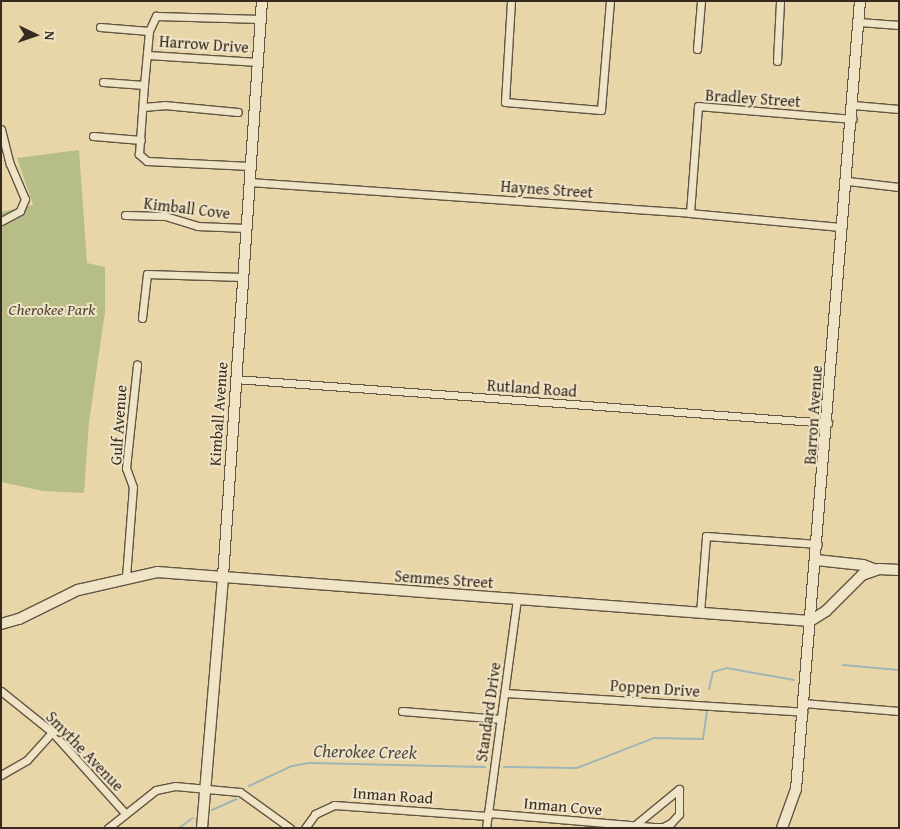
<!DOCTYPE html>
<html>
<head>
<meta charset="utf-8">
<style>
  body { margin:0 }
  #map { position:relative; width:900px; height:829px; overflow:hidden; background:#e8d6a9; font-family:"Gentium Book Plus",serif }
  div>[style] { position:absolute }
  .green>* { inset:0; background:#b7bd87 }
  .stream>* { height:2px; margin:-1px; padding:0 1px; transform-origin:1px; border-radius:1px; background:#9eb6b5 }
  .roads { filter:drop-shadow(1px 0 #625543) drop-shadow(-1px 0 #625543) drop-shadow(0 1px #625543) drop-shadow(0 -1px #625543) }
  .street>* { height:7px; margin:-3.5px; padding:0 3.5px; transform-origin:3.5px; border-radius:3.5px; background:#f0e4c7 }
  .secondary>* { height:10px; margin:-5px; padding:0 5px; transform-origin:5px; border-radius:5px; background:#f0e4c7 }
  span { translate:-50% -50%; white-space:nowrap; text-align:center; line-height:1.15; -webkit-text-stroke:4px #f0e4c7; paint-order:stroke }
  .street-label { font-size:16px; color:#362a21 }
  .park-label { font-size:16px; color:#504735; font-style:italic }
  .water-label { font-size:18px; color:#504d46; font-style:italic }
  .frame { position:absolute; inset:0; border:2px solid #362a21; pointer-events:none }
  .north { position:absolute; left:10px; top:10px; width:50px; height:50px; -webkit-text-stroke:4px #f0e4c7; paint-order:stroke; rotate:93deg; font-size:14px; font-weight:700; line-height:20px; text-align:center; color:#362a21 }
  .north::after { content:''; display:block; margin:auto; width:18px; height:22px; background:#362a21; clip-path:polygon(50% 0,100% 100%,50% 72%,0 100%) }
</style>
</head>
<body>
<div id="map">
  <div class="green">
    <div style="clip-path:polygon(79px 150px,87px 263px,105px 267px,105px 312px,89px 422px,84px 493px,43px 491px,1px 482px,1px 212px,33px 205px,17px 158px)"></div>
  </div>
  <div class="stream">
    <div style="left:843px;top:665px;width:56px;rotate:5.1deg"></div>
    <div style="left:709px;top:689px;width:17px;rotate:-77deg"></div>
    <div style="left:713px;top:672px;width:15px;rotate:-16deg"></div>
    <div style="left:727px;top:668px;width:68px;rotate:10.2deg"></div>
    <div style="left:504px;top:767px;width:73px;rotate:0.8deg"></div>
    <div style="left:577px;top:768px;width:83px;rotate:-21.3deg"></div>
    <div style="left:654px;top:738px;width:49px;rotate:1.2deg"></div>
    <div style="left:703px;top:739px;width:28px;rotate:-82deg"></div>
    <div style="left:249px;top:786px;width:47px;rotate:-24.9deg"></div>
    <div style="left:292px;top:766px;width:17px;rotate:-10deg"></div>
    <div style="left:309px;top:763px;width:176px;rotate:1.3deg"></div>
    <div style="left:212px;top:810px;width:27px;rotate:-24deg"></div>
    <div style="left:179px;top:828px;width:17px;rotate:-36deg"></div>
  </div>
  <div class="roads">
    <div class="street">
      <div style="left:511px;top:1px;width:101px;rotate:93.4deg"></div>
      <div style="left:505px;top:102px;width:96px;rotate:4.8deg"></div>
      <div style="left:601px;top:110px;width:109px;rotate:-85.3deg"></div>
      <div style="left:859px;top:22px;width:40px;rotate:4.3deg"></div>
      <div style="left:100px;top:27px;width:49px;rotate:4.7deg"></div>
      <div style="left:697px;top:49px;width:48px;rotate:-85.2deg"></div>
      <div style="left:148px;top:55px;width:110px;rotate:3.6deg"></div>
      <div style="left:777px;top:61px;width:60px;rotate:-87.1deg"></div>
      <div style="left:103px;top:82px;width:41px;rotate:4.2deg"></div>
      <div style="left:853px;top:105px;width:46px;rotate:5deg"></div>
      <div style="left:143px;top:107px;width:21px;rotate:-5deg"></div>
      <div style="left:164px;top:105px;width:74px;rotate:5.4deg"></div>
      <div style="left:1px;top:129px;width:36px;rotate:76deg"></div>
      <div style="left:10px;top:164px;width:38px;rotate:67deg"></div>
      <div style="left:25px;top:199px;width:13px;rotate:113deg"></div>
      <div style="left:20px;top:211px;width:21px;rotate:152deg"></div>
      <div style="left:93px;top:136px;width:48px;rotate:4.8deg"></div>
      <div style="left:250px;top:166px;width:103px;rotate:-177.2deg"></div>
      <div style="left:147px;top:161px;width:11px;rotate:-139deg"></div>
      <div style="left:139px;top:154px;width:69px;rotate:-85.9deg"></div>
      <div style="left:144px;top:85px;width:54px;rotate:-84.7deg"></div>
      <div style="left:149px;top:31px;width:17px;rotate:-65deg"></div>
      <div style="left:156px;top:16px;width:105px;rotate:1.6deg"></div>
      <div style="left:848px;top:181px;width:51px;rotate:6.7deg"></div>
      <div style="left:249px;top:182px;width:442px;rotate:4deg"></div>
      <div style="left:690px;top:213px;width:153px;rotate:5.3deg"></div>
      <div style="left:690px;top:213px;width:107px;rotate:-85.7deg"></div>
      <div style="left:698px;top:106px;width:155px;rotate:4.8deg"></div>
      <div style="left:125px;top:215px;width:40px;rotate:1.4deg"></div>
      <div style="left:165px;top:216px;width:34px;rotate:17deg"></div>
      <div style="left:197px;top:226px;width:49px;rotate:2.3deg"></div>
      <div style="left:142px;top:318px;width:44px;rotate:-83.5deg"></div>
      <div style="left:147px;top:274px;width:95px;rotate:1.8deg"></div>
      <div style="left:235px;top:379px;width:595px;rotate:4.24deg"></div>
      <div style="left:126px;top:577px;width:90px;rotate:-85.6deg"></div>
      <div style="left:133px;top:487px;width:20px;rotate:-110deg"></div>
      <div style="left:126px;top:468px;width:104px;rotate:-83.9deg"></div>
      <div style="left:700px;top:613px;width:77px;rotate:-85.5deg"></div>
      <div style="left:706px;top:536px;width:112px;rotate:4.1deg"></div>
      <div style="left:1px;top:691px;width:65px;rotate:38.8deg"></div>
      <div style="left:52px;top:732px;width:108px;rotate:48deg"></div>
      <div style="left:505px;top:693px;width:299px;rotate:3.6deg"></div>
      <div style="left:803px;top:703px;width:96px;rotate:4.8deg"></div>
      <div style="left:402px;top:711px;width:99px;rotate:4.6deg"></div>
      <div style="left:1px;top:775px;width:30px;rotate:-30deg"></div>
      <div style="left:27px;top:760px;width:38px;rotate:-48deg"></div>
      <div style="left:488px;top:813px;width:166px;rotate:4.8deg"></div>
      <div style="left:653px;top:827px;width:10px"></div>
      <div style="left:663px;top:827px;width:9px;rotate:-27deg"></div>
      <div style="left:671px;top:823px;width:12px;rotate:-48deg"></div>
      <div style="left:679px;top:814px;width:25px;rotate:-90deg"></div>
      <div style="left:679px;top:789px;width:57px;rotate:140.7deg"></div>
      <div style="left:108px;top:828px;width:61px;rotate:-38.4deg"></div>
      <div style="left:156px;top:790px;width:19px;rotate:-12deg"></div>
      <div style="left:175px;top:786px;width:65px;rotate:5.3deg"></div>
      <div style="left:240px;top:792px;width:62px;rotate:35.8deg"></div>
      <div style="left:305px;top:828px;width:17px;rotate:-54deg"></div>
      <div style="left:315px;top:814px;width:21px;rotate:-25deg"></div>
      <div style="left:334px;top:805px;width:154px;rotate:4.1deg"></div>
      <div style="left:486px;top:828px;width:230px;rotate:-82.3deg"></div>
    </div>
    <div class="secondary">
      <div style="left:816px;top:560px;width:47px;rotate:6.1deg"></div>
      <div style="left:863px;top:565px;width:12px;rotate:20deg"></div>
      <div style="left:1px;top:624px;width:19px;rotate:-16deg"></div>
      <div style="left:19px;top:619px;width:66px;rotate:-26.2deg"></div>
      <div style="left:78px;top:590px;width:81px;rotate:-12.8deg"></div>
      <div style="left:157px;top:572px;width:655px;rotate:4.29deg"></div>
      <div style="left:810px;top:621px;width:19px;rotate:-32deg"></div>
      <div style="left:826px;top:611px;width:51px;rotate:-45deg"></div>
      <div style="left:862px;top:575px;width:18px;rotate:-19deg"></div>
      <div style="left:879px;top:569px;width:20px;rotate:3deg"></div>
      <div style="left:202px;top:828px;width:252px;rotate:-85.2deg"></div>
      <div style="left:223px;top:577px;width:577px;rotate:-86.13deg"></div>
      <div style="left:782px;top:828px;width:41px;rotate:-70.3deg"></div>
      <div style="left:796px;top:789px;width:791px;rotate:-85.36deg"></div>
    </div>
  </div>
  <div class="street-label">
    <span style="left:204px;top:44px;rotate:4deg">Harrow Drive</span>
    <span style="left:753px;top:98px;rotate:4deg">Bradley Street</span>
    <span style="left:547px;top:189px;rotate:4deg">Haynes Street</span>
    <span style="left:187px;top:208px;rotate:7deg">Kimball Cove</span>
    <span style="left:532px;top:388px;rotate:4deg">Rutland Road</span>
    <span style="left:218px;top:414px;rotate:-86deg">Kimball Avenue</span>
    <span style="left:813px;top:415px;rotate:-86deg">Barron Avenue</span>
    <span style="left:118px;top:425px;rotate:-86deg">Gulf Avenue</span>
    <span style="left:444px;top:579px;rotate:4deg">Semmes Street</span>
    <span style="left:655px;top:688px;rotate:4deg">Poppen Drive</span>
    <span style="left:488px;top:712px;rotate:-82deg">Standard Drive</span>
    <span style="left:85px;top:751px;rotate:46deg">Smythe Avenue</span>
    <span style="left:393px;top:795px;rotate:4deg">Inman Road</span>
    <span style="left:563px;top:806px;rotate:5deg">Inman Cove</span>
  </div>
  <div class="park-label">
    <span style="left:52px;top:309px">Cherokee Park</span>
  </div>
  <div class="water-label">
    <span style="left:365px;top:752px;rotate:1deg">Cherokee Creek</span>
  </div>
  <div class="frame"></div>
  <div class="north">N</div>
</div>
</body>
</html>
